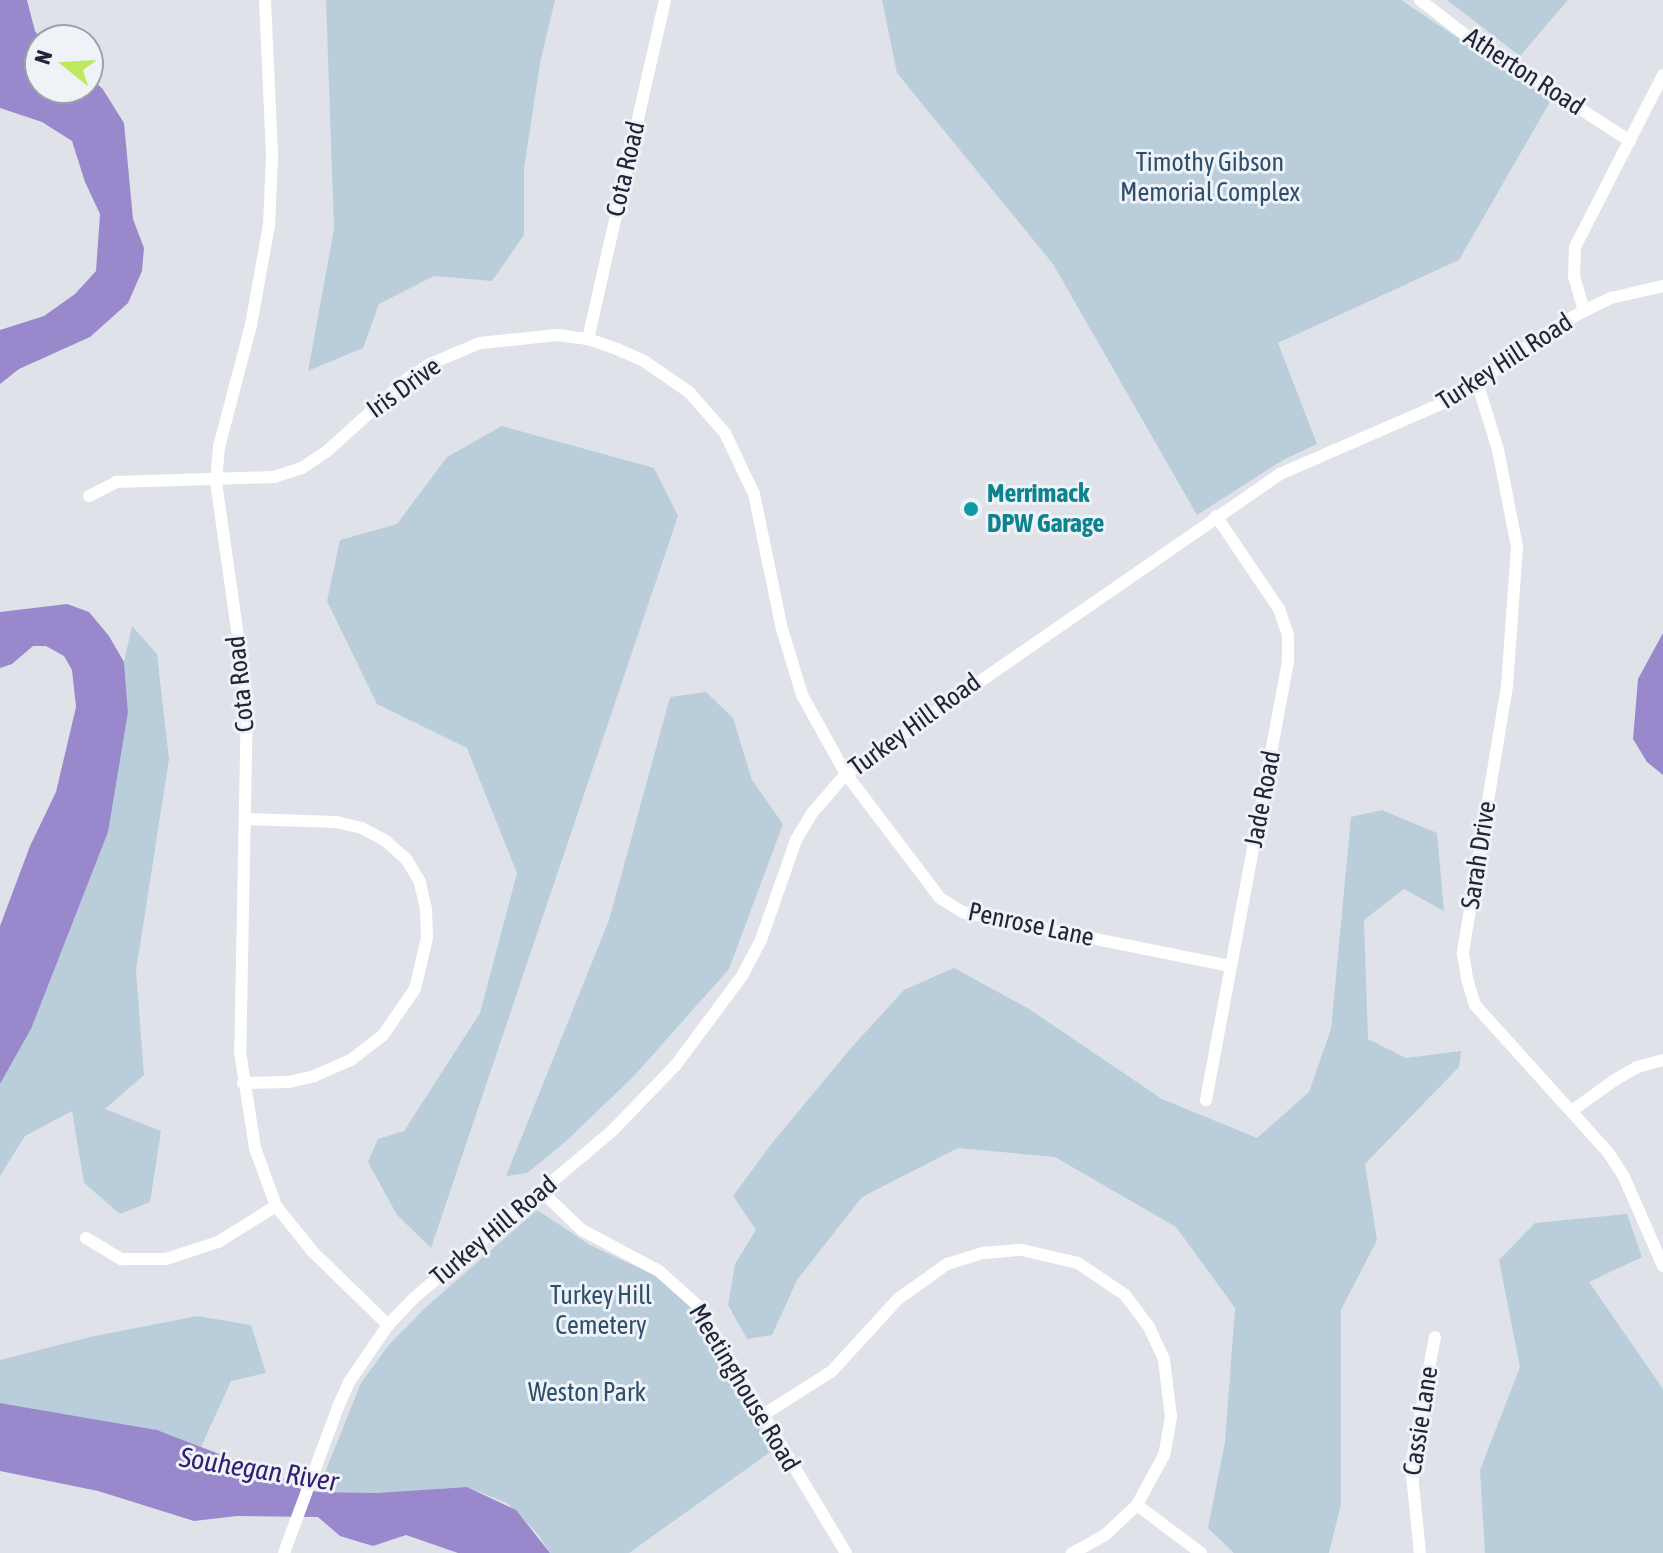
<!DOCTYPE html>
<html>
<head>
<meta charset="utf-8">
<style>
  body { margin:0 }
  #map { position:relative; width:1663px; height:1553px; overflow:hidden; background:#dfe3e9; font-family:"Asap Condensed",sans-serif }
  div>[style] { position:absolute }
  .green>* { inset:0; background:#b9ceda }
  .water>* { inset:0; background:#9989cc }
  .street>* { height:12px; margin:-6px; padding:0 6px; transform-origin:6px; border-radius:6px; background:#fff }
  .dots>* { width:22px; height:22px; translate:-50% -50%; box-sizing:border-box; border:4px solid #eff2f6; border-radius:50% }
  span { translate:-50% -50%; white-space:nowrap; text-align:center; line-height:1.15; -webkit-text-stroke:6px #eff2f6; paint-order:stroke }
  .street-label { font-size:26px; color:#212538 }
  .park-label { font-size:26px; color:#2e4f6d }
  .culture-label { font-size:26px; color:#0d838f; font-weight:700 }
  .left { translate:0 -50%; text-align:left }
  .water-label { font-size:28px; color:#331f71; font-style:italic }
  .north { position:absolute; left:24px; top:24px; width:80px; height:80px; box-sizing:border-box; background:#eff2f6; border:2px solid #9da0aa; border-radius:50%; rotate:288deg; font-size:22px; font-weight:700; line-height:32px; text-align:center; color:#212538 }
  .north::after { content:''; display:block; margin:auto; width:28px; height:36px; background:#bcea5c; clip-path:polygon(50% 0,100% 100%,50% 72%,0 100%) }
</style>
</head>
<body>
<div id="map">
  <div class="green">
    <div style="clip-path:polygon(326px 0,555px 0,540px 63px,524px 169px,524px 235px,492px 281px,434px 276px,379px 304px,363px 348px,308px 371px,334px 229px)"></div>
    <div style="clip-path:polygon(882px 0,1401px 0,1551px 100px,1459px 260px,1278px 343px,1317px 444px,1283px 460px,1197px 515px,1053px 264px,897px 73px)"></div>
    <div style="clip-path:polygon(1447px 0,1568px 0,1520px 56px)"></div>
    <div style="clip-path:polygon(502px 426px,654px 468px,678px 516px,431px 1248px,397px 1215px,368px 1162px,378px 1139px,404px 1131px,480px 1013px,517px 873px,467px 748px,377px 704px,327px 601px,340px 540px,397px 524px,447px 457px)"></div>
    <div style="clip-path:polygon(132px 626px,157px 654px,169px 759px,136px 971px,144px 1075px,105px 1109px,161px 1131px,150px 1202px,120px 1214px,84px 1183px,72px 1111px,25px 1136px,0 1176px,0 1084px,31px 1029px,128px 712px,124px 662px)"></div>
    <div style="clip-path:polygon(706px 692px,733px 718px,752px 780px,783px 824px,729px 969px,633px 1077px,564px 1143px,527px 1173px,506px 1176px,609px 920px,670px 697px)"></div>
    <div style="clip-path:polygon(1382px 810px,1437px 833px,1444px 911px,1404px 889px,1364px 920px,1368px 1039px,1406px 1058px,1461px 1051px,1459px 1067px,1365px 1164px,1377px 1240px,1341px 1310px,1341px 1504px,1329px 1553px,1234px 1553px,1208px 1528px,1225px 1442px,1235px 1308px,1176px 1227px,1055px 1157px,958px 1148px,862px 1197px,797px 1280px,772px 1335px,747px 1339px,728px 1305px,735px 1264px,756px 1230px,733px 1196px,772px 1143px,851px 1048px,904px 990px,954px 968px,1029px 1009px,1162px 1099px,1257px 1138px,1309px 1092px,1331px 1029px,1351px 817px)"></div>
    <div style="clip-path:polygon(537px 1210px,590px 1245px,654px 1275px,686px 1298px,708px 1329px,773px 1450px,629px 1553px,550px 1553px,537px 1533px,507px 1503px,467px 1487px,376px 1493px,317px 1492px,361px 1383px,388px 1346px,425px 1308px)"></div>
    <div style="clip-path:polygon(1627px 1214px,1642px 1257px,1589px 1282px,1663px 1389px,1663px 1553px,1485px 1553px,1480px 1470px,1520px 1367px,1499px 1260px,1535px 1223px)"></div>
    <div style="clip-path:polygon(197px 1316px,251px 1325px,266px 1373px,231px 1381px,201px 1447px,157px 1430px,0 1403px,0 1360px,90px 1337px)"></div>
  </div>
  <div class="water">
    <div style="clip-path:polygon(0 0,27px 0,35px 31px,41px 40px,40px 88px,88px 88px,88px 77px,102px 88px,124px 123px,133px 219px,144px 248px,142px 271px,128px 303px,90px 337px,19px 369px,0 384px,0 330px,44px 316px,75px 294px,96px 271px,100px 214px,85px 182px,72px 141px,42px 122px,0 108px)"></div>
    <div style="clip-path:polygon(67px 604px,89px 612px,109px 636px,124px 662px,128px 712px,108px 832px,31px 1029px,0 1084px,0 926px,30px 846px,56px 792px,76px 707px,72px 670px,64px 656px,46px 646px,33px 646px,12px 664px,0 668px,0 612px)"></div>
    <div style="clip-path:polygon(1663px 633px,1663px 775px,1647px 762px,1633px 739px,1638px 679px)"></div>
    <div style="clip-path:polygon(0 1403px,157px 1430px,317px 1492px,376px 1493px,467px 1487px,516px 1510px,550px 1553px,458px 1553px,406px 1535px,373px 1546px,340px 1536px,318px 1517px,237px 1516px,194px 1521px,98px 1491px,0 1471px)"></div>
  </div>
  <div class="street">
    <div style="left:265px;top:0;width:157px;rotate:87.4deg"></div>
    <div style="left:272px;top:157px;width:68px;rotate:92.5deg"></div>
    <div style="left:269px;top:225px;width:102px;rotate:100.2deg"></div>
    <div style="left:251px;top:325px;width:126px;rotate:104.7deg"></div>
    <div style="left:219px;top:447px;width:35px;rotate:95deg"></div>
    <div style="left:216px;top:482px;width:221px;rotate:81.9deg"></div>
    <div style="left:247px;top:701px;width:351px;rotate:91.1deg"></div>
    <div style="left:240px;top:1052px;width:97px;rotate:81.1deg"></div>
    <div style="left:255px;top:1148px;width:62px;rotate:70.1deg"></div>
    <div style="left:276px;top:1206px;width:59px;rotate:51.2deg"></div>
    <div style="left:313px;top:1252px;width:105px;rotate:44.2deg"></div>
    <div style="left:1420px;top:0;width:59px;rotate:37.5deg"></div>
    <div style="left:1467px;top:36px;width:194px;rotate:32.8deg"></div>
    <div style="left:1584px;top:311px;width:36px;rotate:-106deg"></div>
    <div style="left:1574px;top:276px;width:29px;rotate:-88deg"></div>
    <div style="left:1575px;top:247px;width:193px;rotate:-62.9deg"></div>
    <div style="left:588px;top:339px;width:348px;rotate:-77.2deg"></div>
    <div style="left:1478px;top:385px;width:68px;rotate:72.9deg"></div>
    <div style="left:1498px;top:450px;width:99px;rotate:78.9deg"></div>
    <div style="left:1517px;top:547px;width:139px;rotate:94.1deg"></div>
    <div style="left:1507px;top:686px;width:271px;rotate:99.4deg"></div>
    <div style="left:1463px;top:953px;width:26px;rotate:81deg"></div>
    <div style="left:1467px;top:979px;width:27px;rotate:73deg"></div>
    <div style="left:1475px;top:1005px;width:198px;rotate:47.9deg"></div>
    <div style="left:1608px;top:1152px;width:30px;rotate:57deg"></div>
    <div style="left:1624px;top:1177px;width:97px;rotate:66.3deg"></div>
    <div style="left:89px;top:496px;width:30px;rotate:-27deg"></div>
    <div style="left:116px;top:482px;width:158px;rotate:-1.8deg"></div>
    <div style="left:274px;top:477px;width:29px;rotate:-18deg"></div>
    <div style="left:302px;top:468px;width:29px;rotate:-34deg"></div>
    <div style="left:326px;top:452px;width:109px;rotate:-42deg"></div>
    <div style="left:407px;top:379px;width:27px;rotate:-33deg"></div>
    <div style="left:430px;top:364px;width:54px;rotate:-22.8deg"></div>
    <div style="left:480px;top:343px;width:78px;rotate:-5.9deg"></div>
    <div style="left:558px;top:335px;width:30px;rotate:8deg"></div>
    <div style="left:588px;top:339px;width:31px;rotate:19deg"></div>
    <div style="left:617px;top:349px;width:30px;rotate:24deg"></div>
    <div style="left:644px;top:361px;width:55px;rotate:34.6deg"></div>
    <div style="left:689px;top:392px;width:55px;rotate:48.7deg"></div>
    <div style="left:725px;top:433px;width:68px;rotate:64.6deg"></div>
    <div style="left:754px;top:494px;width:138px;rotate:78.3deg"></div>
    <div style="left:782px;top:629px;width:69px;rotate:73.1deg"></div>
    <div style="left:802px;top:695px;width:90px;rotate:60.9deg"></div>
    <div style="left:846px;top:774px;width:156px;rotate:52.8deg"></div>
    <div style="left:940px;top:898px;width:26px;rotate:32deg"></div>
    <div style="left:962px;top:912px;width:274px;rotate:11.4deg"></div>
    <div style="left:243px;top:1083px;width:46px;rotate:-1.2deg"></div>
    <div style="left:289px;top:1082px;width:26px;rotate:-13deg"></div>
    <div style="left:314px;top:1076px;width:40px;rotate:-23.4deg"></div>
    <div style="left:351px;top:1060px;width:41px;rotate:-38deg"></div>
    <div style="left:383px;top:1035px;width:56px;rotate:-55.2deg"></div>
    <div style="left:415px;top:989px;width:52px;rotate:-76.8deg"></div>
    <div style="left:427px;top:938px;width:29px;rotate:-92deg"></div>
    <div style="left:426px;top:909px;width:28px;rotate:-103deg"></div>
    <div style="left:420px;top:882px;width:27px;rotate:-121deg"></div>
    <div style="left:406px;top:859px;width:27px;rotate:-138deg"></div>
    <div style="left:386px;top:841px;width:27px;rotate:-152deg"></div>
    <div style="left:362px;top:828px;width:27px;rotate:-167deg"></div>
    <div style="left:336px;top:822px;width:90px;rotate:-178.1deg"></div>
    <div style="left:1206px;top:1100px;width:445px;rotate:-79.4deg"></div>
    <div style="left:1288px;top:663px;width:28px;rotate:-90deg"></div>
    <div style="left:1288px;top:635px;width:28px;rotate:-109deg"></div>
    <div style="left:1279px;top:609px;width:112px;rotate:-124.1deg"></div>
    <div style="left:1573px;top:1110px;width:49px;rotate:-35.9deg"></div>
    <div style="left:1613px;top:1081px;width:28px;rotate:-30deg"></div>
    <div style="left:1637px;top:1067px;width:27px;rotate:-15deg"></div>
    <div style="left:541px;top:1191px;width:57px;rotate:43.6deg"></div>
    <div style="left:582px;top:1230px;width:87px;rotate:28deg"></div>
    <div style="left:659px;top:1271px;width:51px;rotate:41.8deg"></div>
    <div style="left:697px;top:1305px;width:289px;rotate:59deg"></div>
    <div style="left:86px;top:1238px;width:41px;rotate:31deg"></div>
    <div style="left:121px;top:1259px;width:45px"></div>
    <div style="left:166px;top:1259px;width:55px;rotate:-18.1deg"></div>
    <div style="left:218px;top:1242px;width:68px;rotate:-31.8deg"></div>
    <div style="left:763px;top:1415px;width:82px;rotate:-32.5deg"></div>
    <div style="left:832px;top:1371px;width:98px;rotate:-47.5deg"></div>
    <div style="left:898px;top:1299px;width:60px;rotate:-35.5deg"></div>
    <div style="left:947px;top:1264px;width:39px;rotate:-17deg"></div>
    <div style="left:984px;top:1253px;width:38px;rotate:-5deg"></div>
    <div style="left:1022px;top:1250px;width:57px;rotate:13.1deg"></div>
    <div style="left:1078px;top:1263px;width:57px;rotate:34.2deg"></div>
    <div style="left:1125px;top:1295px;width:38px;rotate:53deg"></div>
    <div style="left:1148px;top:1325px;width:38px;rotate:65deg"></div>
    <div style="left:1164px;top:1360px;width:57px;rotate:83deg"></div>
    <div style="left:1171px;top:1417px;width:39px;rotate:100deg"></div>
    <div style="left:1164px;top:1455px;width:57px;rotate:118.4deg"></div>
    <div style="left:1137px;top:1505px;width:44px;rotate:136.8deg"></div>
    <div style="left:1105px;top:1535px;width:38px;rotate:151deg"></div>
    <div style="left:1137px;top:1505px;width:80px;rotate:36.9deg"></div>
    <div style="left:284px;top:1553px;width:156px;rotate:-69.7deg"></div>
    <div style="left:338px;top:1407px;width:27px;rotate:-66deg"></div>
    <div style="left:349px;top:1382px;width:69px;rotate:-55.6deg"></div>
    <div style="left:388px;top:1325px;width:39px;rotate:-46deg"></div>
    <div style="left:415px;top:1297px;width:256px;rotate:-40.1deg"></div>
    <div style="left:611px;top:1132px;width:92px;rotate:-45.9deg"></div>
    <div style="left:675px;top:1066px;width:112px;rotate:-53.3deg"></div>
    <div style="left:742px;top:976px;width:41px;rotate:-62.2deg"></div>
    <div style="left:761px;top:940px;width:106px;rotate:-70.7deg"></div>
    <div style="left:796px;top:840px;width:31px;rotate:-59deg"></div>
    <div style="left:812px;top:813px;width:52px;rotate:-48.9deg"></div>
    <div style="left:846px;top:774px;width:528px;rotate:-34.65deg"></div>
    <div style="left:1280px;top:474px;width:193px;rotate:-23.5deg"></div>
    <div style="left:1457px;top:397px;width:119px;rotate:-35.4deg"></div>
    <div style="left:1554px;top:328px;width:34px;rotate:-30deg"></div>
    <div style="left:1584px;top:311px;width:30px;rotate:-26deg"></div>
    <div style="left:1611px;top:298px;width:53px;rotate:-13deg"></div>
    <div style="left:1420px;top:1553px;width:88px;rotate:-95.8deg"></div>
    <div style="left:1411px;top:1465px;width:130px;rotate:-79.4deg"></div>
  </div>
  <div class="dots">
    <div style="left:971px;top:509px;background:#0f9aa8"></div>
  </div>
  <div class="street-label">
    <span style="left:1524px;top:72px;rotate:33deg">Atherton Road</span>
    <span style="left:626px;top:169px;rotate:-77deg">Cota Road</span>
    <span style="left:1505px;top:362px;rotate:-33deg">Turkey Hill Road</span>
    <span style="left:404px;top:388px;rotate:-36deg">Iris Drive</span>
    <span style="left:241px;top:684px;rotate:-96deg">Cota Road</span>
    <span style="left:915px;top:725px;rotate:-36deg">Turkey Hill Road</span>
    <span style="left:1263px;top:799px;rotate:-79deg">Jade Road</span>
    <span style="left:1479px;top:855px;rotate:-81deg">Sarah Drive</span>
    <span style="left:1031px;top:925px;rotate:12deg">Penrose Lane</span>
    <span style="left:494px;top:1231px;rotate:-40deg">Turkey Hill Road</span>
    <span style="left:744px;top:1388px;rotate:59deg">Meetinghouse Road</span>
    <span style="left:1421px;top:1421px;rotate:-81deg">Cassie Lane</span>
  </div>
  <div class="park-label">
    <span style="left:1210px;top:178px">Timothy Gibson<br>Memorial Complex</span>
    <span style="left:601px;top:1311px">Turkey Hill<br>Cemetery</span>
    <span style="left:587px;top:1393px">Weston Park</span>
  </div>
  <div class="culture-label">
    <span class="left" style="left:987px;top:509px">Merrimack<br>DPW Garage</span>
  </div>
  <div class="water-label">
    <span style="left:259px;top:1469px;rotate:9deg">Souhegan River</span>
  </div>
  <div class="north">N</div>
</div>
</body>
</html>
